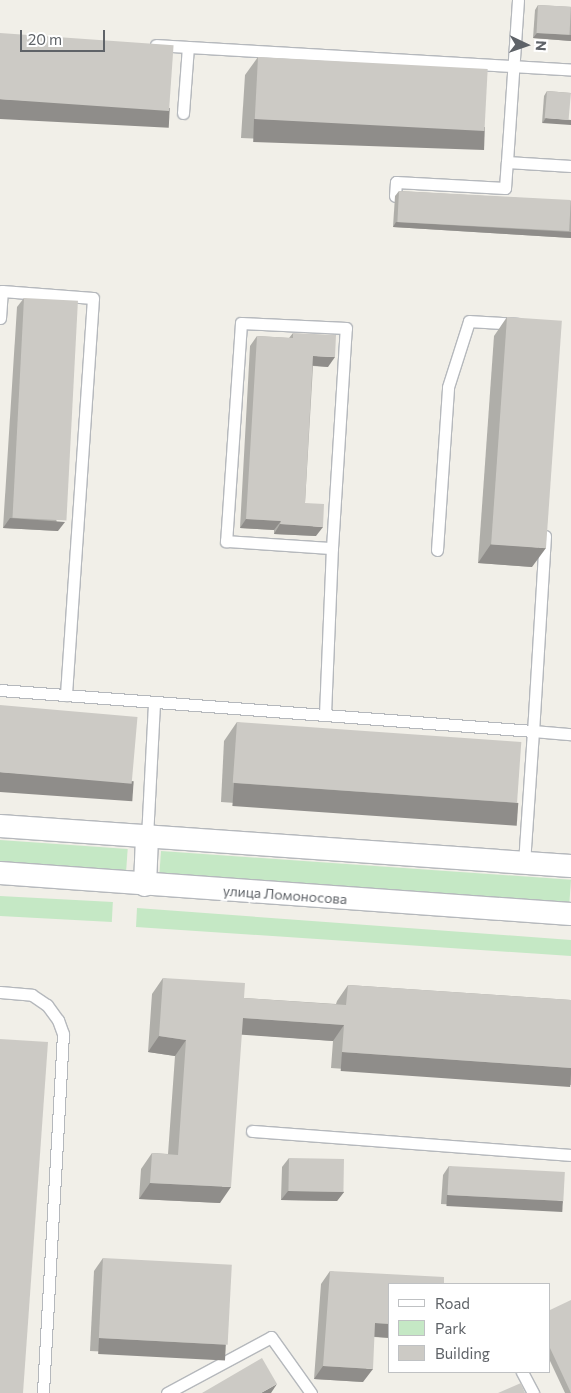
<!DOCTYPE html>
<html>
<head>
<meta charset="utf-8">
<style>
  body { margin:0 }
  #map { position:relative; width:571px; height:1393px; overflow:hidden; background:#f1efe8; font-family:Commissioner,sans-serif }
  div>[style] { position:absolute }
  .green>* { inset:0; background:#c5e8c5; transform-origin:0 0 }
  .roads { filter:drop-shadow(1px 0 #b5b8bc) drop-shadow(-1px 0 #b5b8bc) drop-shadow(0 1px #b5b8bc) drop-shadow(0 -1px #b5b8bc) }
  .lane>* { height:11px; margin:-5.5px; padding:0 5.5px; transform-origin:5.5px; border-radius:5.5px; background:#fff }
  .street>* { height:22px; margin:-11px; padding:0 11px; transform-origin:11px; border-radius:11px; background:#fff }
  .wall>* { inset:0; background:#afaea9 }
  .shaded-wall>* { inset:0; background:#8f8d8a; transform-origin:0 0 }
  .building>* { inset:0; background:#cccac5; transform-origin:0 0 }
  span { translate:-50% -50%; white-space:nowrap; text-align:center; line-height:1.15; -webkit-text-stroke:5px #fff; paint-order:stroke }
  .street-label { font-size:14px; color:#5f6368 }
  .legend { position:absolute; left:388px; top:1283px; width:162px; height:90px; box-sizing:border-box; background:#fff; border:1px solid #bfc1c3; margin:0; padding:6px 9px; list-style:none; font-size:15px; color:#5f6368 }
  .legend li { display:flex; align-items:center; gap:10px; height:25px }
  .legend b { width:25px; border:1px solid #bfc1c3 }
  .north { position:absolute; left:501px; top:20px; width:50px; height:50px; -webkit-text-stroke:4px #fff; paint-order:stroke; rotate:93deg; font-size:14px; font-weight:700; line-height:20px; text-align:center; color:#5f6368 }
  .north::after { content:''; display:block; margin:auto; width:18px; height:22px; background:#5f6368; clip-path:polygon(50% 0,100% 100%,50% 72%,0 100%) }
  .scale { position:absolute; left:20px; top:30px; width:85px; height:22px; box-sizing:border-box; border:2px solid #5f6368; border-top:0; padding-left:6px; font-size:15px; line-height:18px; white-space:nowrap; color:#5f6368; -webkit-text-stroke:4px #fff; paint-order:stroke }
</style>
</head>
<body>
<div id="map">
  <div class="green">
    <div style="left:0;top:840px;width:128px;height:23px;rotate:4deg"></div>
    <div style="left:161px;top:851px;width:411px;height:23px;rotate:4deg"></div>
    <div style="left:0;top:896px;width:113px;height:20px;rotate:3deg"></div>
    <div style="clip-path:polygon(137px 908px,571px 940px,571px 956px,136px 927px)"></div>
  </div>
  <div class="roads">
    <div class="lane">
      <div style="left:518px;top:0;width:162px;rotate:93.9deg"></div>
      <div style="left:507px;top:162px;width:64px;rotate:3.6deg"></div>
      <div style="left:156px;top:45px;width:416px;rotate:3.4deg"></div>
      <div style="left:183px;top:113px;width:66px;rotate:-85.7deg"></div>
      <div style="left:395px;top:196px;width:14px;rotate:-86deg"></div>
      <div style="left:396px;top:182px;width:109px;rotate:3.2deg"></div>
      <div style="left:505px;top:188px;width:26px;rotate:-86deg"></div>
      <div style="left:0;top:318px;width:27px;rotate:-86deg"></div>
      <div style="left:2px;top:291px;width:91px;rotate:4.4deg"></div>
      <div style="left:93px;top:298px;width:398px;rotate:93.9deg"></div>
      <div style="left:545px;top:536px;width:195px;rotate:93.5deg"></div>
      <div style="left:533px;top:731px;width:38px;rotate:5deg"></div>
      <div style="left:437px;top:550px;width:163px;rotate:-86.1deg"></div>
      <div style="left:448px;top:387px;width:69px;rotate:-72.3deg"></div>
      <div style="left:469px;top:321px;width:49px;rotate:3.5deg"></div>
      <div style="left:0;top:690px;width:535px;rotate:4.4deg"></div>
      <div style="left:533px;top:731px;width:132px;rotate:93.9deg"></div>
      <div style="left:325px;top:714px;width:166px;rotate:-87.6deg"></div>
      <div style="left:332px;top:548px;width:220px;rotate:-86.4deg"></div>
      <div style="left:346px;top:328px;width:105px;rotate:-177.3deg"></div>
      <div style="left:241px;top:323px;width:219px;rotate:93.9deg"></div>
      <div style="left:226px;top:541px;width:106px;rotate:3.8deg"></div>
      <div style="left:147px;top:837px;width:135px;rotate:-87deg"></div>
      <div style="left:0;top:992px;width:32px;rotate:5deg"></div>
      <div style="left:32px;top:995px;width:18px;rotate:34deg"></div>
      <div style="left:47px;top:1005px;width:19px;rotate:54deg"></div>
      <div style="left:58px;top:1020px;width:15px;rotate:70deg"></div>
      <div style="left:63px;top:1034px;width:360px;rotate:93.2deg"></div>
      <div style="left:252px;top:1131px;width:320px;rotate:4.3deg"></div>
      <div style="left:522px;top:1372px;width:24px;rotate:62deg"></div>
      <div style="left:167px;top:1393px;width:118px;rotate:-28.3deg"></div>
      <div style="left:271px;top:1337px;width:69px;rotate:54.5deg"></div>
    </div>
    <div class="street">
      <div style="left:0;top:826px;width:572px;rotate:4.01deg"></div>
      <div style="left:0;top:873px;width:572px;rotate:4.11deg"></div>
      <div style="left:145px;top:885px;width:48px;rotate:-87.6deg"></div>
    </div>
  </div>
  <div class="wall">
    <div style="clip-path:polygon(538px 5px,571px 7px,571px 41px,533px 38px,535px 10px)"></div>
    <div style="clip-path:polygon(258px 57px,472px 148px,241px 138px,245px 75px)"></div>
    <div style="clip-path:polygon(547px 91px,571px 93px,542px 123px,544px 96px)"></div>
    <div style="clip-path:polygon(399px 191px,571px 201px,571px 238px,393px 227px,395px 196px)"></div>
    <div style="clip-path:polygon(24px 298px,58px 531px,3px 528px,17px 307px)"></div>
    <div style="clip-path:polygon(507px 317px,532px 567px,478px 563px,494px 336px)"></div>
    <div style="clip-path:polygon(293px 333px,328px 367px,313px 366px,305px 503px,316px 536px,274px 534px,274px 530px,240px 528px,250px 346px,257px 336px,289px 338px)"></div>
    <div style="clip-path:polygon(237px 722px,518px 803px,504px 822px,221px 802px,224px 741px)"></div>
    <div style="clip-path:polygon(163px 978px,244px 998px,336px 1004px,337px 1001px,348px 985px,571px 1000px,571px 1085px,331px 1068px,333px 1041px,241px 1034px,220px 1203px,139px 1199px,141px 1169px,152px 1153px,168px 1154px,175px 1056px,148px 1052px,152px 994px)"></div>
    <div style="clip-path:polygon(289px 1158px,344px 1192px,337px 1201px,281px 1200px,282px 1167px)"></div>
    <div style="clip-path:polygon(449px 1166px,563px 1202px,557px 1211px,441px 1204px,443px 1175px)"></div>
    <div style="clip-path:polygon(103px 1258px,226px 1344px,217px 1357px,90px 1351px,94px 1271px)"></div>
    <div style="clip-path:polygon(330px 1271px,390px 1284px,390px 1338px,374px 1337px,363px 1382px,314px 1379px,321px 1284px)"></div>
    <div style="clip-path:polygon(550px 1310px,571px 1393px,565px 1393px,550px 1361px)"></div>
  </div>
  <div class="shaded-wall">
    <div style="clip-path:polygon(537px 33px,571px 35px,571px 41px,533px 38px)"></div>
    <div style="left:0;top:99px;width:170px;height:20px;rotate:3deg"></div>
    <div style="clip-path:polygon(546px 118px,571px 120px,571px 125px,542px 123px)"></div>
    <div style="left:254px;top:119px;width:231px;height:23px;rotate:2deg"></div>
    <div style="clip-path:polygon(396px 222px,571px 232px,571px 238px,393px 227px)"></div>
    <div style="clip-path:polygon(313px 356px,335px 357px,328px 367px,306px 365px)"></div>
    <div style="clip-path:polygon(10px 518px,65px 522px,58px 531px,3px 528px)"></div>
    <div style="clip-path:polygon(246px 519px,281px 521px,274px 530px,240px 528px)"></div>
    <div style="clip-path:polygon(280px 524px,323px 527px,316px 536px,274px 534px)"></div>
    <div style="clip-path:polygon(491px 544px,546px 548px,532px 567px,478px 563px)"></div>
    <div style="left:0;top:772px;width:134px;height:20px;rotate:4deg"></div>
    <div style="left:234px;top:783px;width:285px;height:23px;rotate:4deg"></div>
    <div style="clip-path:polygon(243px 1018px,344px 1025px,333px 1041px,232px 1034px)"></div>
    <div style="clip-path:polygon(159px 1036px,186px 1040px,175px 1056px,148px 1052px)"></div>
    <div style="left:342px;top:1052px;width:230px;height:19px;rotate:4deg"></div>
    <div style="clip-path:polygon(150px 1183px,231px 1187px,220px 1203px,139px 1199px)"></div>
    <div style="clip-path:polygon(288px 1191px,344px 1192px,337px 1201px,281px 1200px)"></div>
    <div style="left:447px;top:1195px;width:116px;height:11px;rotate:3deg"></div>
    <div style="clip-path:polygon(375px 1323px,390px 1324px,390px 1338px,366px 1336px)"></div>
    <div style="left:99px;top:1338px;width:127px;height:16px;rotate:3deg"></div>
    <div style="clip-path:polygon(323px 1366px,373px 1369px,363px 1382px,314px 1379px)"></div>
    <div style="clip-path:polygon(277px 1384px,271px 1393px,261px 1393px)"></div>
  </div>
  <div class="building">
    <div style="left:538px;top:5px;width:33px;height:28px;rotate:3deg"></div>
    <div style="left:0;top:33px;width:174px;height:66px;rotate:4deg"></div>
    <div style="left:258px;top:57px;width:230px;height:62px;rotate:3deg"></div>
    <div style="left:547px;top:91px;width:24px;height:27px;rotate:5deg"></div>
    <div style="left:399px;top:191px;width:172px;height:31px;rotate:3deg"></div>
    <div style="left:24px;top:298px;width:54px;height:220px;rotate:3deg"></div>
    <div style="left:507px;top:317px;width:55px;height:228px;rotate:4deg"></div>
    <div style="clip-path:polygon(293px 333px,336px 335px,335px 357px,313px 356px,305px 503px,324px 504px,323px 527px,280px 524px,281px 521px,246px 519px,257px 336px,293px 338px)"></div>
    <div style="left:0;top:705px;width:138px;height:67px;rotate:5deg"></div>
    <div style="left:237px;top:722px;width:285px;height:61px;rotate:4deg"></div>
    <div style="clip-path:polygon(163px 978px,245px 983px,244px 998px,346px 1005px,348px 985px,571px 1000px,571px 1068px,342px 1052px,344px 1025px,243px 1018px,231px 1187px,150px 1183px,152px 1153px,178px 1155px,186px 1040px,159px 1036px)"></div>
    <div style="clip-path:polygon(0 1039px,48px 1042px,23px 1393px,0 1393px)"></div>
    <div style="left:289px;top:1158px;width:55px;height:33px;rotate:1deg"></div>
    <div style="left:449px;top:1166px;width:116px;height:29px;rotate:3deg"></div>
    <div style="left:103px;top:1258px;width:129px;height:80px;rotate:3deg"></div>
    <div style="clip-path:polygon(330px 1271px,444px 1277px,444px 1284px,390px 1284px,390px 1324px,375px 1323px,373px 1369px,323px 1366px)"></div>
    <div style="clip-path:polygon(571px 1300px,571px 1393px,550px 1348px,550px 1310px)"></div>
    <div style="clip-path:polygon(262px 1358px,277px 1384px,261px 1393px,202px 1393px)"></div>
    <div style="clip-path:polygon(521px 1383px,525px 1393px,498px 1393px)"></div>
  </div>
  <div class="street-label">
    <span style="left:285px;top:895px;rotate:4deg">улица Ломоносова</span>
  </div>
  <ul class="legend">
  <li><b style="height:6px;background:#fff"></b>Road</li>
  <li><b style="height:14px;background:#c5e8c5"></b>Park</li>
  <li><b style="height:14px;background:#cccac5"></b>Building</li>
  </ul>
  <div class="north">N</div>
  <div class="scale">20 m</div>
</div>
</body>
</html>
